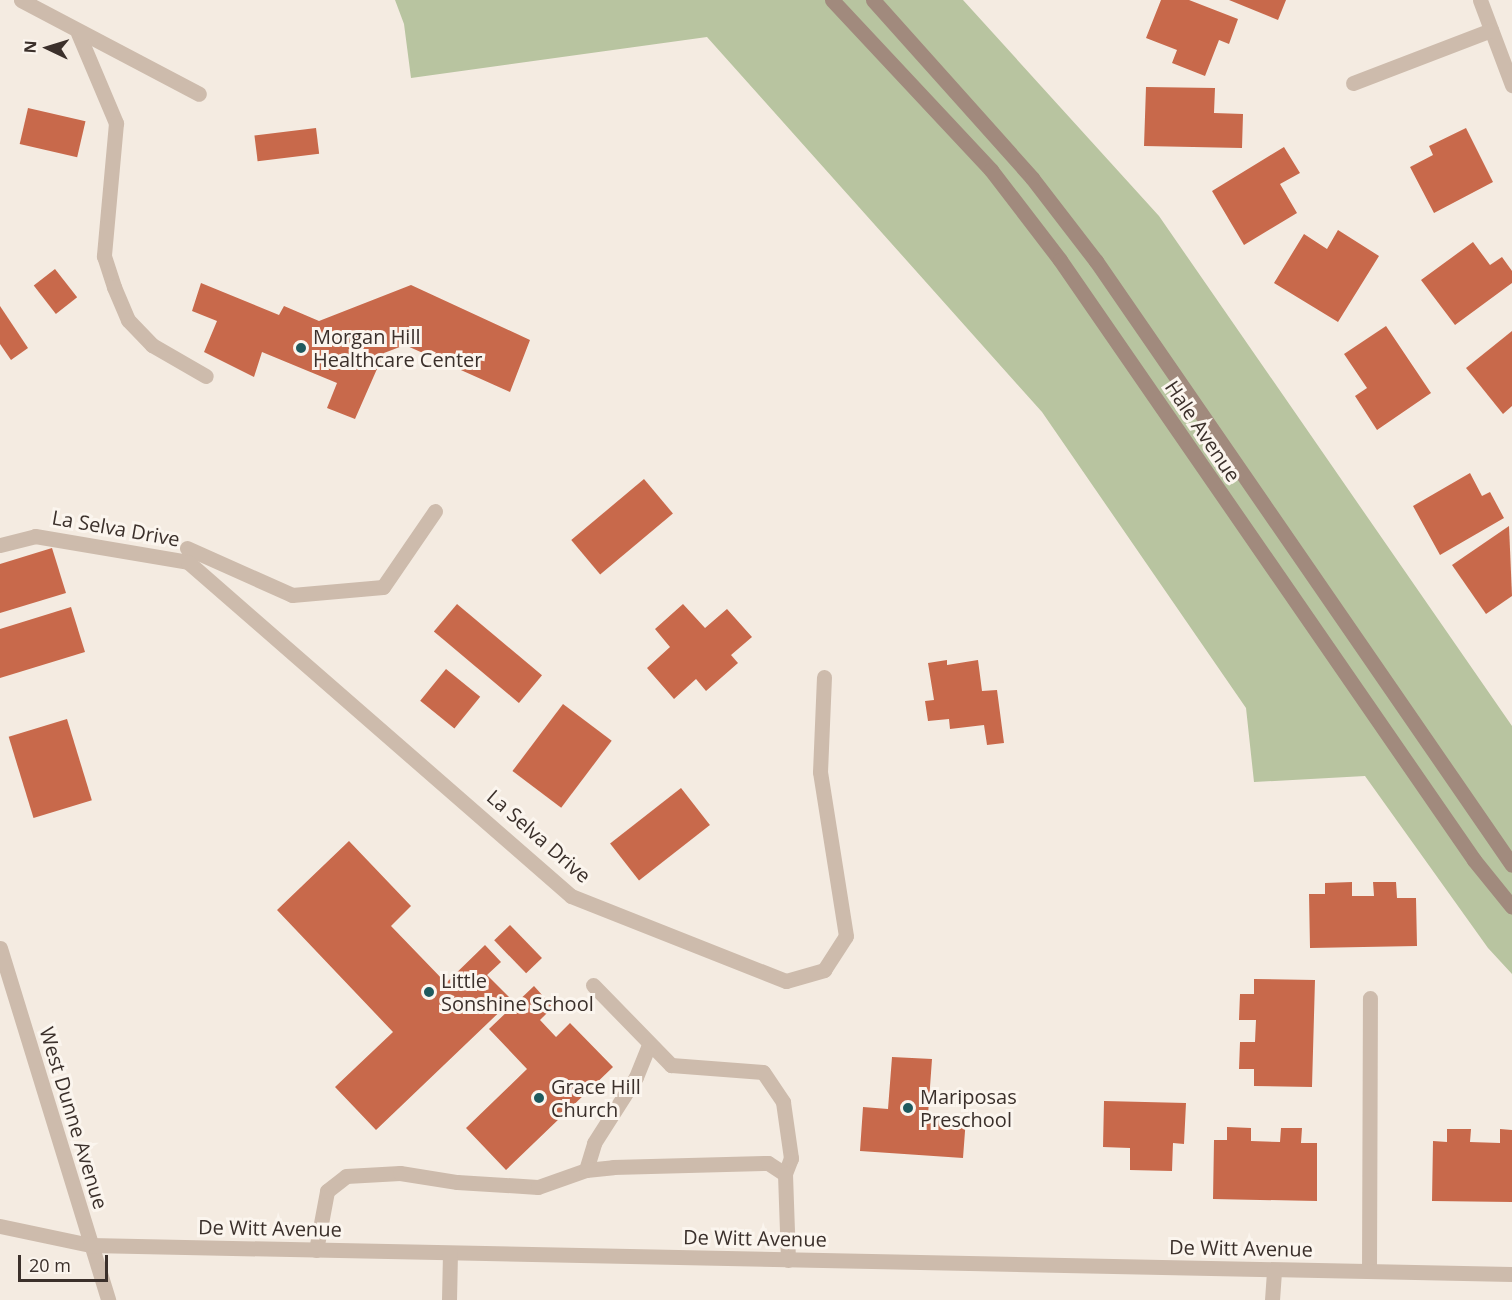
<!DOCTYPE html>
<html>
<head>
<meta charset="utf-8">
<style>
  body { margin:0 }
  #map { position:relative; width:1512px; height:1300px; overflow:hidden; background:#f4ebe1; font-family:"Open Sans",sans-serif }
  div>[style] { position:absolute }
  .green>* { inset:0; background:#b8c4a0 }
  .building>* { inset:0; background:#c8694b; transform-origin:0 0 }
  .service>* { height:15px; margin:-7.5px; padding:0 7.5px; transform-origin:7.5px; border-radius:7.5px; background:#cdbbac }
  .minor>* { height:15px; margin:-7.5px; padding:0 7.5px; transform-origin:7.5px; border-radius:7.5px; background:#cdbbac }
  .secondary>* { height:15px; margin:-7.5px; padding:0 7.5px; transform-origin:7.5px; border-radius:7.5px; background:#a18a7d }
  .dots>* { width:16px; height:16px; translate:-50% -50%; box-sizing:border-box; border:3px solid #fbf5ee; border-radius:50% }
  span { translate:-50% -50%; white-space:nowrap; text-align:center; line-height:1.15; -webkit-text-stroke:6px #fbf5ee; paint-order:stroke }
  .poi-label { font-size:20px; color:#3b302b }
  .left { translate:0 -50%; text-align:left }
  .street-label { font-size:20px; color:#3b302b }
  .north { position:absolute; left:18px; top:18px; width:60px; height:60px; -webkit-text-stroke:4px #fbf5ee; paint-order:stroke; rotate:274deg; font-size:16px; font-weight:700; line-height:24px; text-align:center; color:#3b302b }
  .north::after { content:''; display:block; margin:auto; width:21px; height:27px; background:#3b302b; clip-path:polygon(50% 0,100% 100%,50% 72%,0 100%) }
  .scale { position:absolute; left:18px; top:1255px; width:90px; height:27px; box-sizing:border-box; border:3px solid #3b302b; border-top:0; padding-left:8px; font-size:18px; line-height:21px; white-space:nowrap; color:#3b302b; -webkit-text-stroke:4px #fbf5ee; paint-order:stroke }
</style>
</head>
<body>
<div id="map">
  <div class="green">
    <div style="clip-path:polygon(395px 0,963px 0,1159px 216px,1512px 726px,1512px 974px,1488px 948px,1365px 776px,1254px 782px,1246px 708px,1042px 412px,707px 37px,411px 78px,404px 24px)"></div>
  </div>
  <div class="building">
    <div style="clip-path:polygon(1161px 0,1189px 0,1238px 19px,1229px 44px,1219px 40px,1205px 76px,1172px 63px,1177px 50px,1146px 38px)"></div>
    <div style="clip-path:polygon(1229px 0,1286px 0,1278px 20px)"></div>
    <div style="clip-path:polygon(1146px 87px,1215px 88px,1214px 113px,1243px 114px,1242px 148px,1144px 146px)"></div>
    <div style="left:28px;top:108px;width:59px;height:37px;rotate:13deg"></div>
    <div style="left:316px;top:128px;width:26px;height:62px;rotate:83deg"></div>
    <div style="clip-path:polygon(1466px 128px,1493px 182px,1434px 213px,1410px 167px,1433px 155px,1429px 146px)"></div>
    <div style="clip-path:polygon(1284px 147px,1300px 173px,1280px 184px,1297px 213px,1244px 245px,1212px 191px)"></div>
    <div style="clip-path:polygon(1338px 230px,1379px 256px,1338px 322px,1274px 283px,1304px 234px,1327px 249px)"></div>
    <div style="clip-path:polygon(1473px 242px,1490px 265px,1502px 257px,1512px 271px,1512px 283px,1455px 325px,1421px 280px)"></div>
    <div style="left:55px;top:269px;width:36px;height:27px;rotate:52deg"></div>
    <div style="clip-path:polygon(201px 283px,279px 315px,284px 306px,319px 321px,411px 285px,530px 340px,510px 392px,405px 345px,384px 353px,355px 419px,327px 408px,337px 383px,262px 352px,254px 377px,204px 352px,217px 321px,192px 311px)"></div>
    <div style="clip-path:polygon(0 306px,28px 348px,11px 360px,0 344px)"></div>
    <div style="clip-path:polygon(1386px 326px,1431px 393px,1377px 430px,1355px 396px,1367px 388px,1344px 354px)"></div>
    <div style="clip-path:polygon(1512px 331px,1512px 406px,1503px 414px,1466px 368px)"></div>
    <div style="clip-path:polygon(1470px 473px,1482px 496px,1490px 492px,1504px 518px,1440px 555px,1413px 506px)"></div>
    <div style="left:644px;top:479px;width:45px;height:95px;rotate:50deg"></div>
    <div style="clip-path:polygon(1509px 526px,1512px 596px,1486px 614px,1452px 565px)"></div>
    <div style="clip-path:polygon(52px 548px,66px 593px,0 613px,0 564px)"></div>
    <div style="left:457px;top:604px;width:111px;height:36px;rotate:40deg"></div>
    <div style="clip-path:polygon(683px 604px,705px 628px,727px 609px,752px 637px,731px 655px,738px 663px,706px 691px,696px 679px,674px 699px,647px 668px,670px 647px,655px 629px)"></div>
    <div style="clip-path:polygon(71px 607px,85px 652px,0 678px,0 629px)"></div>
    <div style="clip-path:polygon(947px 660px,947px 665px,978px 660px,982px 691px,997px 690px,1004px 743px,987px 745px,984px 725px,950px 729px,949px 719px,928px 721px,925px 701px,934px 700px,928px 663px)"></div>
    <div style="left:446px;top:669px;width:44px;height:41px;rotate:39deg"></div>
    <div style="left:563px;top:704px;width:61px;height:84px;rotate:37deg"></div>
    <div style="left:67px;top:719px;width:85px;height:61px;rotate:73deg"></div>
    <div style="left:681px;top:788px;width:47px;height:90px;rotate:52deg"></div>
    <div style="clip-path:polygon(349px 841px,411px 906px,391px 926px,446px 983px,485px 945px,501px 962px,487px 975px,512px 1000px,376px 1130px,335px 1087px,393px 1032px,277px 910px)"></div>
    <div style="clip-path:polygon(1352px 882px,1352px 896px,1374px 896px,1373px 882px,1396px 882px,1397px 898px,1416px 898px,1417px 946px,1310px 948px,1309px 894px,1325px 894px,1325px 883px)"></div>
    <div style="left:510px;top:925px;width:46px;height:22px;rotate:46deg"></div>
    <div style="clip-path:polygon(1254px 979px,1315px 980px,1312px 1087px,1254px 1086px,1254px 1069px,1239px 1069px,1240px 1042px,1255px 1042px,1256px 1020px,1239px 1020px,1240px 994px,1254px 994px)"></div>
    <div style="clip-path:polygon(534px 986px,553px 1007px,540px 1020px,556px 1037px,570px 1023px,613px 1067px,506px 1170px,466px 1128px,527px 1069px,489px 1029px)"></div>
    <div style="clip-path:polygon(892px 1057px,932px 1059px,928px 1115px,966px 1118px,963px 1158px,860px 1151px,863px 1107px,888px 1109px)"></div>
    <div style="clip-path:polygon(1104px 1101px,1186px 1103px,1184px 1144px,1173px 1143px,1172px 1171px,1130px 1170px,1130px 1148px,1103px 1147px)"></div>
    <div style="clip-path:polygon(1227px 1127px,1251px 1128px,1251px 1141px,1280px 1142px,1281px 1128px,1302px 1128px,1301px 1143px,1317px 1143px,1317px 1201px,1213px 1199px,1214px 1140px,1227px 1140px)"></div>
    <div style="clip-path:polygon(1447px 1129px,1471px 1129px,1470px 1142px,1500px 1143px,1500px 1129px,1512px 1130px,1512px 1202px,1432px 1201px,1433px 1141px,1447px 1142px)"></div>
  </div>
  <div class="service">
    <div style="left:78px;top:33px;width:98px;rotate:67.1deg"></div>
    <div style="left:116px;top:123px;width:134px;rotate:95.2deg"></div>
    <div style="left:104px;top:256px;width:33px;rotate:72deg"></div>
    <div style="left:114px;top:287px;width:36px;rotate:67deg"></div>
    <div style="left:128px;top:320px;width:35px;rotate:46deg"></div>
    <div style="left:152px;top:345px;width:62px;rotate:29.9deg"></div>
    <div style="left:187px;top:548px;width:115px;rotate:24.1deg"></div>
    <div style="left:292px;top:595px;width:91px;rotate:-5deg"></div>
    <div style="left:383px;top:587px;width:92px;rotate:-55.6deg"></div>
    <div style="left:593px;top:985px;width:112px;rotate:45.7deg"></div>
    <div style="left:671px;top:1065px;width:92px;rotate:4.4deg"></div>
    <div style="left:763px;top:1072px;width:36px;rotate:56deg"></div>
    <div style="left:783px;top:1102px;width:57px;rotate:81.9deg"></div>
    <div style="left:791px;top:1158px;width:17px;rotate:111deg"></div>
    <div style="left:586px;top:1170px;width:28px;rotate:-73deg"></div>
    <div style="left:594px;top:1143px;width:78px;rotate:-57.5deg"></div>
    <div style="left:636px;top:1077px;width:35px;rotate:-68deg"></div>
    <div style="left:316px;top:1250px;width:60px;rotate:-79.4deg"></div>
    <div style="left:327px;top:1191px;width:24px;rotate:-38deg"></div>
    <div style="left:346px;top:1176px;width:54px;rotate:-3.2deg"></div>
    <div style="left:400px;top:1173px;width:58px;rotate:9deg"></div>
    <div style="left:457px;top:1182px;width:81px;rotate:3.5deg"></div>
    <div style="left:538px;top:1187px;width:51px;rotate:-19.5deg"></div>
    <div style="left:586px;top:1170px;width:27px;rotate:-6deg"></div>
    <div style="left:613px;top:1167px;width:155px;rotate:-1.5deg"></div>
    <div style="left:768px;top:1163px;width:20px;rotate:33deg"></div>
    <div style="left:785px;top:1174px;width:86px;rotate:88deg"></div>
    <div style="left:1369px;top:1271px;width:273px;rotate:-89.8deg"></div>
  </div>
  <div class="minor">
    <div style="left:21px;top:0;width:201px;rotate:27.8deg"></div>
    <div style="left:1480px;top:0;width:91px;rotate:69.4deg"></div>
    <div style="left:1353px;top:83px;width:148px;rotate:-21deg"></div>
    <div style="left:0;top:545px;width:36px;rotate:-14deg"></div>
    <div style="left:35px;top:536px;width:155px;rotate:9.6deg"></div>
    <div style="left:188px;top:562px;width:508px;rotate:41.09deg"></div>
    <div style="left:571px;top:896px;width:231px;rotate:21.6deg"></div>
    <div style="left:786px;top:981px;width:40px;rotate:-16deg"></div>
    <div style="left:824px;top:970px;width:40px;rotate:-57.1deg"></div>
    <div style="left:846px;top:936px;width:166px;rotate:-99deg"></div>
    <div style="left:820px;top:772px;width:95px;rotate:-87.6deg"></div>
    <div style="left:0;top:948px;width:368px;rotate:72.9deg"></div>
    <div style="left:0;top:1226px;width:92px;rotate:11.9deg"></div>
    <div style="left:90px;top:1245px;width:1422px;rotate:1.17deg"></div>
    <div style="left:449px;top:1300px;width:47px;rotate:-88.8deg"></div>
    <div style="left:1272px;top:1300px;width:30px;rotate:-86deg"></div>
  </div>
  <div class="secondary">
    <div style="left:832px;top:0;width:233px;rotate:46.9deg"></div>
    <div style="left:991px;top:170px;width:113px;rotate:52.5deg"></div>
    <div style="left:1060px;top:260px;width:729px;rotate:55.39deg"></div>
    <div style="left:1474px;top:860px;width:60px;rotate:51deg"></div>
    <div style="left:873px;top:0;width:239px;rotate:48.2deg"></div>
    <div style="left:1032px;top:178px;width:105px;rotate:52.4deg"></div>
    <div style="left:1096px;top:261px;width:733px;rotate:55.44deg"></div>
  </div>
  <div class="dots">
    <div style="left:301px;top:348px;background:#1f5a5e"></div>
    <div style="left:429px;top:992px;background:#1f5a5e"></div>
    <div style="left:539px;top:1098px;background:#1f5a5e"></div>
    <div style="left:908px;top:1108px;background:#1f5a5e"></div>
  </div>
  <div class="poi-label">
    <span class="left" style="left:313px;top:348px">Morgan Hill<br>Healthcare Center</span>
    <span class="left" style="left:441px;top:992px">Little<br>Sonshine School</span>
    <span class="left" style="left:551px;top:1098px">Grace Hill<br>Church</span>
    <span class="left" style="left:920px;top:1108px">Mariposas<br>Preschool</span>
  </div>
  <div class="street-label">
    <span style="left:1203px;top:431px;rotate:56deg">Hale Avenue</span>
    <span style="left:116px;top:528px;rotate:10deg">La Selva Drive</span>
    <span style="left:539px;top:836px;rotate:41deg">La Selva Drive</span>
    <span style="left:74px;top:1118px;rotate:73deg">West Dunne Avenue</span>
    <span style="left:270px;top:1228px;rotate:1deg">De Witt Avenue</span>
    <span style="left:755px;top:1238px;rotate:1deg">De Witt Avenue</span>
    <span style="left:1241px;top:1248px;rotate:1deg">De Witt Avenue</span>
  </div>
  <div class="north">N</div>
  <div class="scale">20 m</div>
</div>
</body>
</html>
